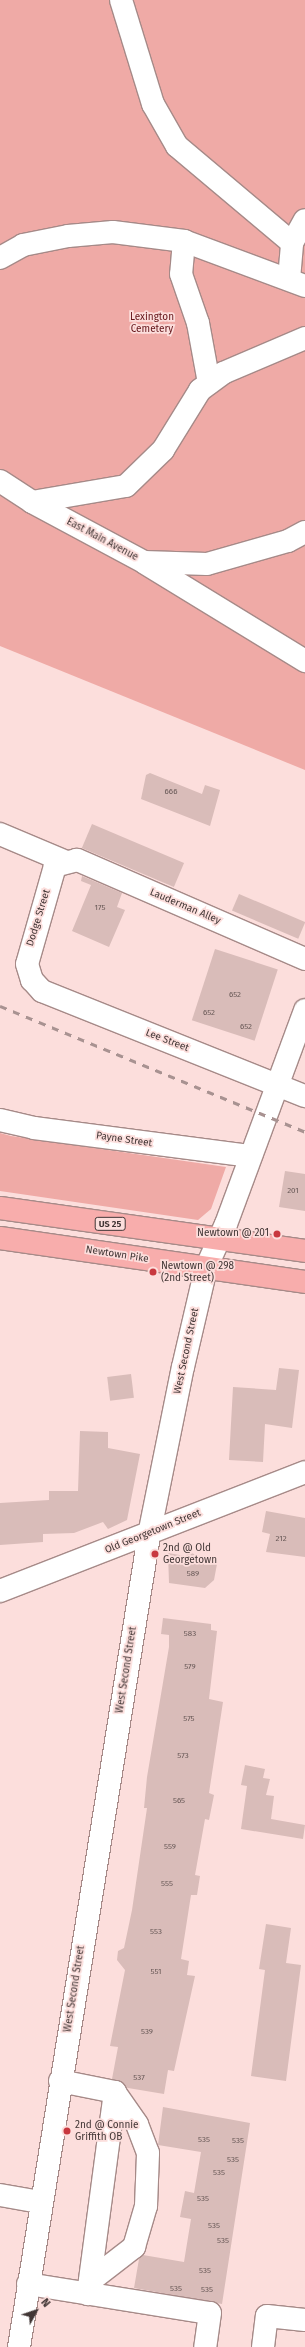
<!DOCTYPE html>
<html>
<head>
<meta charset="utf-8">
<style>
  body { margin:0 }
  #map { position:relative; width:305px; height:2347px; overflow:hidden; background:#fcdedc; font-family:"Fira Sans",sans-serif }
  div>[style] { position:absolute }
  .green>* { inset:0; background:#efaaa6 }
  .building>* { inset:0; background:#d9bcb9; transform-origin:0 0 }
  .roads { filter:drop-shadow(1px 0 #a68a88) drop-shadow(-1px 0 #a68a88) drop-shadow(0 1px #a68a88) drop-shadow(0 -1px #a68a88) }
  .minor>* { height:22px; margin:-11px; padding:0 11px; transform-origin:11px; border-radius:11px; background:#fff }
  .major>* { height:22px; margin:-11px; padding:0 11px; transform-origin:11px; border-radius:11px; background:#f8adac }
  .rail>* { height:3px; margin-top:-1.5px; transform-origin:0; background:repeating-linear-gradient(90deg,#a89291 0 7px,transparent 0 14px) }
  .dots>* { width:11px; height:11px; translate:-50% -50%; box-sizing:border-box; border:2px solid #fcdedc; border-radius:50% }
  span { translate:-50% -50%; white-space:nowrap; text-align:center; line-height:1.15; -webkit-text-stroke:3.5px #fcdedc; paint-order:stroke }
  .number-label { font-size:8px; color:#675856 }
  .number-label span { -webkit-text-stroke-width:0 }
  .shield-label span { padding:1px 3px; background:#fcdedc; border:1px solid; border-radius:3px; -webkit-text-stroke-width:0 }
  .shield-label { font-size:9px; color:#413635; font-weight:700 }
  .park-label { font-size:10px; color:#641419 }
  .street-label { font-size:10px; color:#413635 }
  .poi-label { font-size:10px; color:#413635 }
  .right { translate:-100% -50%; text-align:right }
  .left { translate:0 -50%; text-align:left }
  .north { position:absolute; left:16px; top:2291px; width:40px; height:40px; -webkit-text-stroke:3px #fcdedc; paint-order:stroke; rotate:50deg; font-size:11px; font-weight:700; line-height:16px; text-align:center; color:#413635 }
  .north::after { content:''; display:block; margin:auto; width:14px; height:18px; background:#413635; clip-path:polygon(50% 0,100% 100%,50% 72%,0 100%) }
</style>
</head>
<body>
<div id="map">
  <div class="green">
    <div style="clip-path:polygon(0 0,305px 0,305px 770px,0 646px)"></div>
    <div style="clip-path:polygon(0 1133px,11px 1136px,226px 1167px,211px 1209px,198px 1220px,0 1191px)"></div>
  </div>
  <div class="building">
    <div style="clip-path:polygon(150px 773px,202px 794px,205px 785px,220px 790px,210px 826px,141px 799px,146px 775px)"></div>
    <div style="left:92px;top:824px;width:100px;height:26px;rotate:23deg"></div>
    <div style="clip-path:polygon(82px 876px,122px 893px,117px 907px,125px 910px,109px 947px,72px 931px,91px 885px,81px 881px)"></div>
    <div style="left:239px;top:894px;width:72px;height:18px;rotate:23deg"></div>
    <div style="left:215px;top:949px;width:66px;height:75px;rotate:18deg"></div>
    <div style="clip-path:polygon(285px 1171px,305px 1174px,305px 1211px,279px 1207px)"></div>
    <div style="clip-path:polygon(279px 1368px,299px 1370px,292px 1428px,265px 1424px,263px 1462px,229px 1460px,233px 1387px,276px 1390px)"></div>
    <div style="left:131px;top:1374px;width:24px;height:24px;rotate:83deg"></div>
    <div style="clip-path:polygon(80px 1431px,108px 1432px,108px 1448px,140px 1454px,127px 1520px,108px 1529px,103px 1522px,74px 1533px,43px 1534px,43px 1542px,0 1545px,0 1503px,49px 1500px,49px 1491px,78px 1491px)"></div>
    <div style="clip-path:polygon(266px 1511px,305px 1518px,305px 1557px,266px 1552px,270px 1534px,262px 1532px)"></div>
    <div style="clip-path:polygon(189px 1552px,217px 1564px,214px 1580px,205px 1588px,169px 1583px,168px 1553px,185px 1556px)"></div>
    <div style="clip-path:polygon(163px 1618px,211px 1624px,211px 1630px,217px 1631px,209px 1699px,223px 1702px,209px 1793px,214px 1795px,209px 1820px,205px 1819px,195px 1875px,200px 1876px,197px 1895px,191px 1895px,181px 1959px,189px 1961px,187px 1975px,195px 1976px,174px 2071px,168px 2070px,164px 2094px,128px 2088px,112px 2079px,118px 2047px,110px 2046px,125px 1970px,117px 1960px,118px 1951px,124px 1948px,132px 1910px,147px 1808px,144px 1808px,147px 1777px,169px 1647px,169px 1635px,161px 1634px)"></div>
    <div style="clip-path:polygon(245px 1765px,265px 1769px,263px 1778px,270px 1779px,266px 1795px,274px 1796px,271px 1819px,305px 1825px,303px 1839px,241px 1829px,247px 1786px,241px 1785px)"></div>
    <div style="clip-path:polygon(266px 1924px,291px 1928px,286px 1963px,301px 1965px,286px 2081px,251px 2076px,265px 1970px,259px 1969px)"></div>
    <div style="clip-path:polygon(163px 2107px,250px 2123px,222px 2304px,134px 2288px,139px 2259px,143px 2255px,184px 2262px,191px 2219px,180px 2217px,185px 2191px,194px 2193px,201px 2152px,158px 2145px)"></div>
  </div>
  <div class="roads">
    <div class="minor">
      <div style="left:121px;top:0;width:109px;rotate:72.9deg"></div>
      <div style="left:153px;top:104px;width:48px;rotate:60.3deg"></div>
      <div style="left:177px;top:146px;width:150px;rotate:40.1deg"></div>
      <div style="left:184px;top:241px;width:33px;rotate:95deg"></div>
      <div style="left:181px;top:274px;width:52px;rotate:70.9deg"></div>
      <div style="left:198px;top:323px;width:61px;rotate:79.6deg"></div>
      <div style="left:0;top:258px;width:26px;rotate:-29deg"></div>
      <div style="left:23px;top:245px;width:46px;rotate:-11.3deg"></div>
      <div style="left:68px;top:236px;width:45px;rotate:-5.1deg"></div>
      <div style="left:113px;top:232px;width:72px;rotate:7.2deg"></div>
      <div style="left:184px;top:241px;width:129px;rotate:20.4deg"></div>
      <div style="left:289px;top:279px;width:36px;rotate:-85deg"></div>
      <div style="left:292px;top:243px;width:26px;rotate:-61deg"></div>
      <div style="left:0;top:481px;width:38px;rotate:33deg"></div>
      <div style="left:32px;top:502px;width:127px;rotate:28.2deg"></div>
      <div style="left:144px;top:562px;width:63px;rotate:1.8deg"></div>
      <div style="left:207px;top:564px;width:84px;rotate:-15.9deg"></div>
      <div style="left:288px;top:541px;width:19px;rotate:-28deg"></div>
      <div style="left:32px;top:502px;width:95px;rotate:-9.7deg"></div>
      <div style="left:126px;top:486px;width:52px;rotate:-44.2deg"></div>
      <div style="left:163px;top:450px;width:70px;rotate:-58.3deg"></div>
      <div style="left:200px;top:390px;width:29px;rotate:-36deg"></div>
      <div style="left:223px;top:373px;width:89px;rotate:-23.1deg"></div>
      <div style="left:145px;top:563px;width:188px;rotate:31.5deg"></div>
      <div style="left:0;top:834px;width:69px;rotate:22.9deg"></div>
      <div style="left:305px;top:959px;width:249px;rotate:-156.5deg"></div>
      <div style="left:77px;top:860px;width:23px;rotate:165deg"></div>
      <div style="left:55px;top:866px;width:102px;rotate:105.9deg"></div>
      <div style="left:27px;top:964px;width:17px;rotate:73deg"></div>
      <div style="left:32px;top:980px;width:15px;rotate:48deg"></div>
      <div style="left:42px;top:991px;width:283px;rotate:21.8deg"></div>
      <div style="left:0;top:1120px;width:35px;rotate:13deg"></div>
      <div style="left:34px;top:1128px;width:217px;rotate:7.4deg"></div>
      <div style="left:0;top:1591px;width:327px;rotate:-21.3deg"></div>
      <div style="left:60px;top:2081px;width:56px;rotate:11.3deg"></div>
      <div style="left:115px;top:2092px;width:204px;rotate:97.6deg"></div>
      <div style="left:0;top:2195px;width:41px;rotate:9.9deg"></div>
      <div style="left:90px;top:2281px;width:56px;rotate:-37.7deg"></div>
      <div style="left:134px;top:2247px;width:43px;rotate:-73.7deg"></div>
      <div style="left:146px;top:2206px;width:53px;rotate:-87.8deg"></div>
      <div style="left:148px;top:2153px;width:31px;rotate:-111deg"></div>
      <div style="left:137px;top:2124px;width:39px;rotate:-125deg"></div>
      <div style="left:28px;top:2284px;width:184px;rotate:9.1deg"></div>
      <div style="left:210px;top:2313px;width:34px;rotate:98deg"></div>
      <div style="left:19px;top:2347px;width:822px;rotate:-80.9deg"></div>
      <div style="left:149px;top:1535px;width:171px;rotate:-78.6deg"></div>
      <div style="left:183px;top:1367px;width:102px;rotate:-76.9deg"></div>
      <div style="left:206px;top:1268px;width:48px;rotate:-65.6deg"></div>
      <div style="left:226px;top:1224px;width:228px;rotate:-69.7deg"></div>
      <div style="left:263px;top:2347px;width:31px;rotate:-83deg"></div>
      <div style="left:267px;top:2316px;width:38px;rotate:6deg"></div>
    </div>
    <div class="major">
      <div style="left:0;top:1208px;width:308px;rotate:8deg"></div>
      <div style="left:0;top:1238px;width:308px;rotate:8.2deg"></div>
    </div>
  </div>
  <div class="rail">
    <div style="left:0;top:1006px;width:330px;rotate:22.4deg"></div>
  </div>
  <div class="dots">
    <div style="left:277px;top:1234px;background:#c8383f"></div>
    <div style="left:153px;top:1272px;background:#c8383f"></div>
    <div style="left:155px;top:1554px;background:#c8383f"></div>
    <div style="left:67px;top:2131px;background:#c8383f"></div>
  </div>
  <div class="number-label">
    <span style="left:171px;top:792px">666</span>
    <span style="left:100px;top:908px">175</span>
    <span style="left:235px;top:995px">652</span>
    <span style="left:209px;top:1013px">652</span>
    <span style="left:246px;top:1027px">652</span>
    <span style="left:293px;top:1191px">201</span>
    <span style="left:281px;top:1539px">212</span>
    <span style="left:193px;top:1574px">589</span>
    <span style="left:190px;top:1634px">583</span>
    <span style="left:190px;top:1667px">579</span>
    <span style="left:189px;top:1719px">575</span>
    <span style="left:183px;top:1756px">573</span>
    <span style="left:179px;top:1801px">565</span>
    <span style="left:170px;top:1847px">559</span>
    <span style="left:167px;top:1884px">555</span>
    <span style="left:156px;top:1932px">553</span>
    <span style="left:156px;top:1972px">551</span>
    <span style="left:147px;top:2032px">539</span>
    <span style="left:139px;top:2078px">537</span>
    <span style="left:204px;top:2140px">535</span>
    <span style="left:238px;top:2141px">535</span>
    <span style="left:233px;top:2160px">535</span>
    <span style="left:219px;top:2173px">535</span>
    <span style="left:203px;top:2199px">535</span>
    <span style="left:214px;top:2226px">535</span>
    <span style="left:223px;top:2241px">535</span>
    <span style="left:205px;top:2271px">535</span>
    <span style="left:176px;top:2289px">535</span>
    <span style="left:207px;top:2290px">535</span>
  </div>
  <div class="shield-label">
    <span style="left:110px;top:1224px">US 25</span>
  </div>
  <div class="park-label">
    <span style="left:152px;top:323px">Lexington<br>Cemetery</span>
  </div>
  <div class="street-label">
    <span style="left:102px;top:540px;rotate:28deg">East Main Avenue</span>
    <span style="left:185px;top:907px;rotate:23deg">Lauderman Alley</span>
    <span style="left:39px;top:918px;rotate:-73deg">Dodge Street</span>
    <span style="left:167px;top:1041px;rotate:21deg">Lee Street</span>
    <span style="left:124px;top:1140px;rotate:8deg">Payne Street</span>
    <span style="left:117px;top:1255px;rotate:9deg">Newtown Pike</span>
    <span style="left:187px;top:1351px;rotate:-78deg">West Second Street</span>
    <span style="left:153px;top:1532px;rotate:-22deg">Old Georgetown Street</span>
    <span style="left:127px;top:1670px;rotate:-81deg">West Second Street</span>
    <span style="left:75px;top:1989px;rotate:-81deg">West Second Street</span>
  </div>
  <div class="poi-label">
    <span class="right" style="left:269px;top:1234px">Newtown @ 201</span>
    <span class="left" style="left:161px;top:1272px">Newtown @ 298<br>(2nd Street)</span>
    <span class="left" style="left:163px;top:1554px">2nd @ Old<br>Georgetown</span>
    <span class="left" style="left:75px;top:2131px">2nd @ Connie<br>Griffith OB</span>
  </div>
  <div class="north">N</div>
</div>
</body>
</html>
